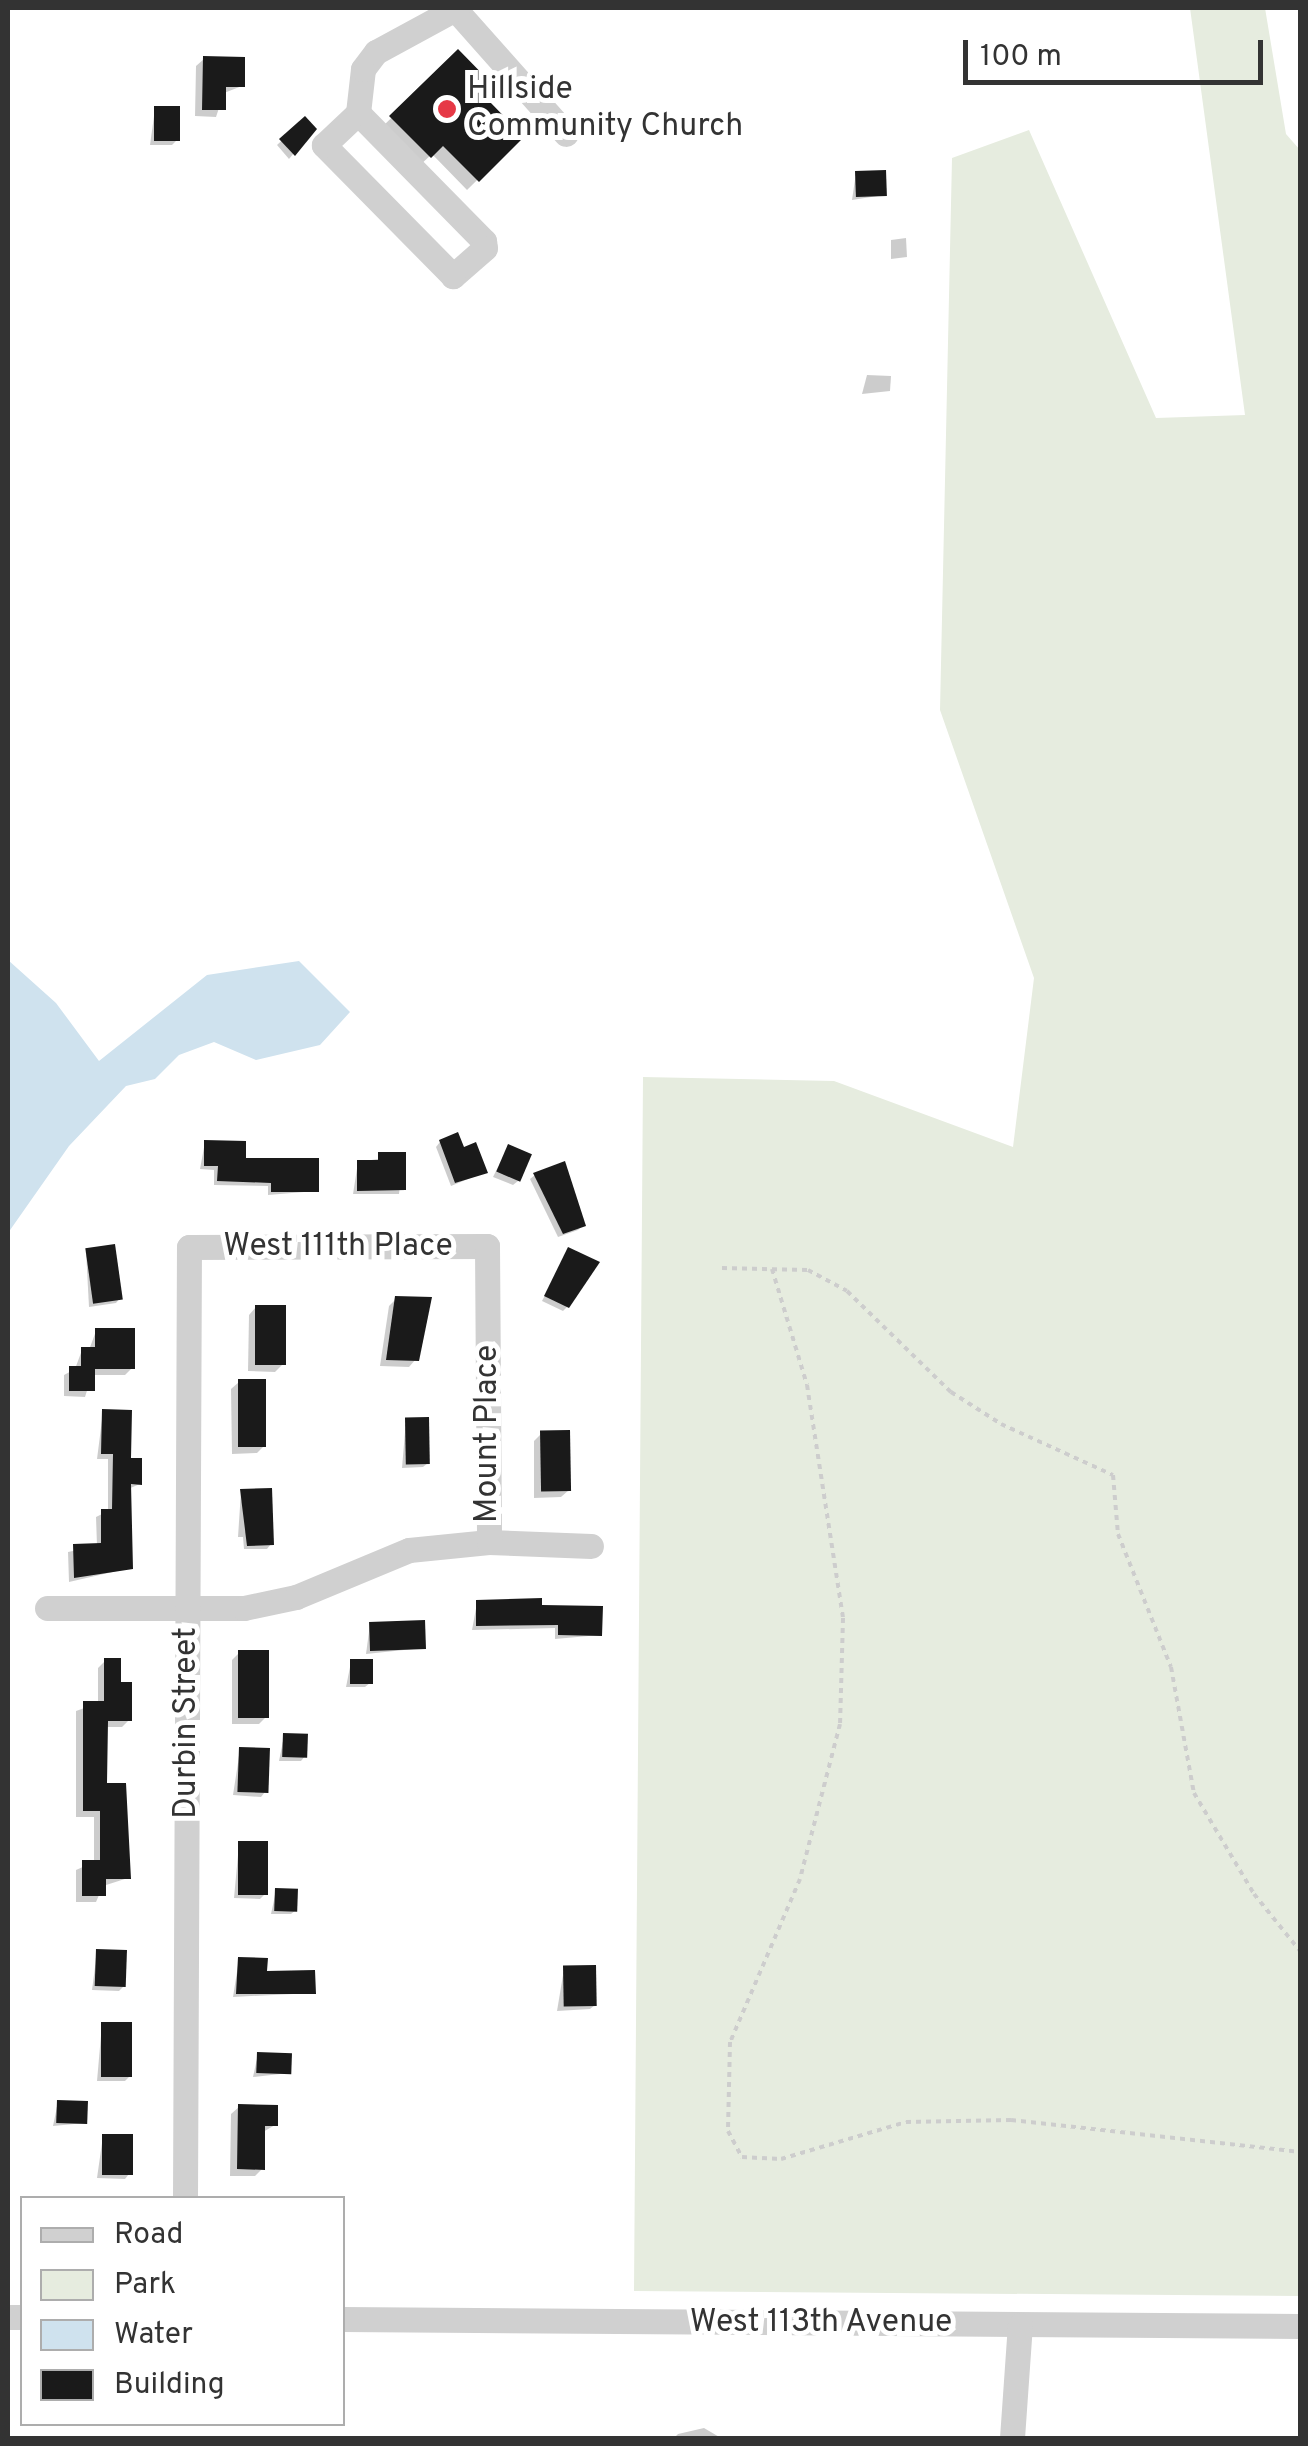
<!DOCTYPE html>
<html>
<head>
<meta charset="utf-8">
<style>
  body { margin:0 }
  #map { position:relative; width:1308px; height:2446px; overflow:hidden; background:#fff; font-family:Overpass,sans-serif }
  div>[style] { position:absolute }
  .green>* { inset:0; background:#e6ecdf }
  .water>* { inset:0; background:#cfe2ee }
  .shadow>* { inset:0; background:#0003 }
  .building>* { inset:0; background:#1a1a1a; transform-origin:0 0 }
  .path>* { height:4px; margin-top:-2px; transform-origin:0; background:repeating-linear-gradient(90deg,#cdcdcd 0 5px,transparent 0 10px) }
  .minor>* { height:25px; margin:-12.5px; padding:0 12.5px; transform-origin:12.5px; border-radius:12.5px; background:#d0d0d0 }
  .dots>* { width:28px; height:28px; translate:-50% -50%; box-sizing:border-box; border:5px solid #fff; border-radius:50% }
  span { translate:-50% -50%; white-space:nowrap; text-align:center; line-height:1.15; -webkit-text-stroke:10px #fff; paint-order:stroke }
  .poi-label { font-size:32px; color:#333 }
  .left { translate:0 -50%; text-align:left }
  .street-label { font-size:32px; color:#333 }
  .frame { position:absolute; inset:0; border:10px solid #333; pointer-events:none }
  .legend { position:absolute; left:20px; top:2196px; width:325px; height:230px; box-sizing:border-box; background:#fff; border:2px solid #adadad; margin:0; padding:12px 18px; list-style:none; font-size:30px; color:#333 }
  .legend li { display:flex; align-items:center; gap:20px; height:50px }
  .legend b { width:50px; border:2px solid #adadad }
  .scale { position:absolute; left:963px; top:40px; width:300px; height:45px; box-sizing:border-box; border:5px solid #333; border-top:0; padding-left:12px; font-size:30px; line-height:35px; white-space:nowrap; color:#333; -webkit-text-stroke:8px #fff; paint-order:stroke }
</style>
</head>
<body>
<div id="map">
  <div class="green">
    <div style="clip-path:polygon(1190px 8px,1265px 8px,1286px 134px,1300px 150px,1300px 2296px,634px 2291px,643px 1077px,834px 1081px,1013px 1147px,1034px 978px,940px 710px,952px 158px,1029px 130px,1156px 418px,1245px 415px)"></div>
  </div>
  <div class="water">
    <div style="clip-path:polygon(8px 960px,56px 1003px,99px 1061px,207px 975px,299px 961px,350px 1012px,320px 1045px,256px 1060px,214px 1042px,179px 1055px,155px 1079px,126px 1086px,69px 1146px,8px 1233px)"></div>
  </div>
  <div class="shadow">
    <div style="clip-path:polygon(458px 53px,486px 102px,521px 137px,467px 190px,432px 154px,419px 166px,381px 128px)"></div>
    <div style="clip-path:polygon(204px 59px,242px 86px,224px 93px,216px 117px,195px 116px,196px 66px)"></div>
    <div style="clip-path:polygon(155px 109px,177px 140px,172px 145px,150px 145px)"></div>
    <div style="clip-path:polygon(305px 119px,314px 129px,289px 159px,277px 145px)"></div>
    <div style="clip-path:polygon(856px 173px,884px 195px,852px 200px)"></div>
    <div style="clip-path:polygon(906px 238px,907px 257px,891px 259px,891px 240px)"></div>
    <div style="clip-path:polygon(867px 375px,891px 376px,890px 391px,862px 394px)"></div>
    <div style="clip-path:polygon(205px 1142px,243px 1161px,316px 1191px,268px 1195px,268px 1186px,214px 1185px,214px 1170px,200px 1169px)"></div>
    <div style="clip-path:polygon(440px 1142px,462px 1150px,485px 1172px,451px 1186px,436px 1147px)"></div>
    <div style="clip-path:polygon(508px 1147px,518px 1181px,513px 1185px,493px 1177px)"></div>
    <div style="clip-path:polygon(404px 1155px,399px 1194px,353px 1194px,358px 1162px)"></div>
    <div style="clip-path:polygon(535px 1175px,583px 1225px,578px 1230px,558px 1237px,530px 1179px)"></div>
    <div style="clip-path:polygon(569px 1250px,567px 1307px,563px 1311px,542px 1301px)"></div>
    <div style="clip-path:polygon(86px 1251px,120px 1298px,116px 1303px,89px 1307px)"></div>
    <div style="clip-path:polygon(396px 1299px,416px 1359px,409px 1367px,380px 1366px,389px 1306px)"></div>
    <div style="clip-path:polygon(256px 1307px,283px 1364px,275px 1372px,248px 1371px,249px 1315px)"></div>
    <div style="clip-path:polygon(96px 1331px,132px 1368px,125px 1375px,92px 1375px,85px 1397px,64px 1396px,64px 1375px,75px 1369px,82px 1350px,89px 1350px)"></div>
    <div style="clip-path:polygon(239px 1382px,264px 1446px,257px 1453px,232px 1454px,231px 1389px)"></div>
    <div style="clip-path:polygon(103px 1412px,140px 1484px,128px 1489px,130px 1568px,69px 1582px,68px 1552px,97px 1546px,96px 1517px,108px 1511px,108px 1459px,97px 1459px)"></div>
    <div style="clip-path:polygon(406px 1420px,428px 1463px,423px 1467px,402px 1468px)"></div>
    <div style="clip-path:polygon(541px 1434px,569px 1490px,561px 1497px,534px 1498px,534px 1441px)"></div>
    <div style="clip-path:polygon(241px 1491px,271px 1544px,267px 1549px,244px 1549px,243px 1537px,238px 1537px)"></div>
    <div style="clip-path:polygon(477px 1603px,540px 1608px,600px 1635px,555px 1639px,555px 1628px,472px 1630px)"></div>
    <div style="clip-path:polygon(370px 1624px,423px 1648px,366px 1654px)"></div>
    <div style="clip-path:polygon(239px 1653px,266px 1717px,259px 1724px,232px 1724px,232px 1660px)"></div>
    <div style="clip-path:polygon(105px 1661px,129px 1720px,122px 1727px,105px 1727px,104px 1785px,128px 1878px,103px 1886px,96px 1902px,76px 1902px,76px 1870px,94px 1862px,94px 1817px,76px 1817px,76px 1711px,98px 1703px,98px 1668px)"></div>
    <div style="clip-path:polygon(351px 1662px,370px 1683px,365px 1687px,346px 1687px)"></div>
    <div style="clip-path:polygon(284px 1736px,305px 1756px,301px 1761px,279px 1761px)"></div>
    <div style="clip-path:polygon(240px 1750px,265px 1792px,261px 1797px,233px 1795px)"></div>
    <div style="clip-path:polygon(239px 1844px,265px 1894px,260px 1899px,234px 1898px)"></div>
    <div style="clip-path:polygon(276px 1891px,296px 1910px,291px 1914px,271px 1914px)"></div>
    <div style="clip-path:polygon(97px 1952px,124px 1986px,119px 1991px,92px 1990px)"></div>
    <div style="clip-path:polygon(239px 1959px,265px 1973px,313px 1993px,233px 1997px)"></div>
    <div style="clip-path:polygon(564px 1969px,595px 2005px,590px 2009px,557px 2011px)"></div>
    <div style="clip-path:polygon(102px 2024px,129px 2077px,125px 2081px,97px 2081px)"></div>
    <div style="clip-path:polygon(258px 2054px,289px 2073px,253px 2077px)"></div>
    <div style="clip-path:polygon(58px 2102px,85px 2123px,53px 2126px)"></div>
    <div style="clip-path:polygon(239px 2107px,275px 2125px,263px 2132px,262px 2169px,255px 2176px,230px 2176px,231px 2114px)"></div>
    <div style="clip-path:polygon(103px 2136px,129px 2174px,125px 2179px,97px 2178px)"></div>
    <div style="clip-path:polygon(704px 2428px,721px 2438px,674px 2438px,678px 2434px)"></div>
  </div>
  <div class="building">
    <div style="clip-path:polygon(458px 49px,500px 92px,490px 102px,524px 137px,479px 182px,443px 146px,431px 158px,389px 116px)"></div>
    <div style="clip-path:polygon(203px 56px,245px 57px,245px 87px,226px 87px,226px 110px,202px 110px)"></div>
    <div style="left:154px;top:106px;width:26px;height:35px"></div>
    <div style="clip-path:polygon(305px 116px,317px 129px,295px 156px,279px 139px)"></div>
    <div style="left:886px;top:170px;width:26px;height:31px;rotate:88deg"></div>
    <div style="clip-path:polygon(458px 1132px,464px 1147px,476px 1142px,488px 1173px,455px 1183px,439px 1140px)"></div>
    <div style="clip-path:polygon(204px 1140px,246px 1141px,246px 1158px,319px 1158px,319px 1192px,271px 1192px,271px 1183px,217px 1181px,218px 1166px,204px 1166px)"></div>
    <div style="left:508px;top:1144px;width:26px;height:30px;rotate:23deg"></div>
    <div style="clip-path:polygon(378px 1152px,406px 1152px,406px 1190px,357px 1191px,357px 1160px,378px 1160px)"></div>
    <div style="clip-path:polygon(565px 1161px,586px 1226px,563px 1234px,533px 1173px)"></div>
    <div style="left:115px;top:1244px;width:56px;height:30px;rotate:82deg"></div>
    <div style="clip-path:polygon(568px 1247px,600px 1262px,569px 1308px,544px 1296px)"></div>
    <div style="clip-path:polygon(395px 1296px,432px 1297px,419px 1361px,386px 1360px)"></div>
    <div style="left:255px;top:1305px;width:31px;height:60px"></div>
    <div style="clip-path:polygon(95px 1328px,135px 1328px,135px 1369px,95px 1369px,95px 1391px,69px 1391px,69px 1366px,81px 1366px,81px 1347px,95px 1347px)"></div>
    <div style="left:238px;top:1379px;width:28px;height:68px"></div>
    <div style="clip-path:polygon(102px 1409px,132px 1410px,131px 1458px,142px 1458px,142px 1485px,131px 1484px,133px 1569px,74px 1578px,73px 1544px,101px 1543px,101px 1509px,112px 1509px,113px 1454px,101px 1454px)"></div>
    <div style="left:429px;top:1417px;width:47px;height:24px;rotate:89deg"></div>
    <div style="left:570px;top:1430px;width:61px;height:30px;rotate:89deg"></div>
    <div style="clip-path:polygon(272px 1488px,274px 1545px,247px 1546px,240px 1489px)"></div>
    <div style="clip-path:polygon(542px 1598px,542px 1605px,603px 1606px,602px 1636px,558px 1635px,558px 1625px,476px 1626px,476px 1600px)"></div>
    <div style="left:425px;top:1620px;width:29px;height:56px;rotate:88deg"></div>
    <div style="left:238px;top:1650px;width:31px;height:68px"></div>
    <div style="clip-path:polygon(104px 1658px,121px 1658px,121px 1682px,132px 1682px,132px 1721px,108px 1721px,107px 1783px,126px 1783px,131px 1879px,106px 1879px,106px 1896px,82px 1896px,82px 1860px,100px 1860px,100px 1811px,83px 1811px,83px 1701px,104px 1701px)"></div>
    <div style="left:350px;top:1659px;width:23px;height:25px"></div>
    <div style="left:283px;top:1733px;width:25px;height:24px;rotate:2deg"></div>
    <div style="left:239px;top:1747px;width:31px;height:45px;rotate:2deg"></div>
    <div style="left:238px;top:1841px;width:30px;height:54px"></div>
    <div style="left:275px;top:1888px;width:23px;height:23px;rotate:2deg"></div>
    <div style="left:96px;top:1949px;width:31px;height:37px;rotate:2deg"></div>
    <div style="clip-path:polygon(238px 1957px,268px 1958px,267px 1971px,315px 1970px,316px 1994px,236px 1994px)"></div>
    <div style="left:596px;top:1965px;width:41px;height:33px;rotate:89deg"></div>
    <div style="left:101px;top:2022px;width:31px;height:55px"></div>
    <div style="left:257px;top:2052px;width:35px;height:21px;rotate:2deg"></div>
    <div style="left:57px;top:2100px;width:31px;height:23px;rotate:2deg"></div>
    <div style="clip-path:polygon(238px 2104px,278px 2105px,278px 2126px,265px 2126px,265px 2170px,237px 2169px)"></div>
    <div style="left:102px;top:2134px;width:31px;height:41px"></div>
  </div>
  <div class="path">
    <div style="left:722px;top:1268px;width:86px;rotate:1.3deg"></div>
    <div style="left:808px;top:1270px;width:44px;rotate:28.3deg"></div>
    <div style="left:847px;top:1291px;width:145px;rotate:44.2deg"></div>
    <div style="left:951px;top:1392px;width:59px;rotate:32.6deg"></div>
    <div style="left:1001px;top:1424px;width:123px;rotate:24.5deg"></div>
    <div style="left:1113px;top:1475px;width:59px;rotate:85.2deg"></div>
    <div style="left:1118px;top:1534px;width:143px;rotate:68.3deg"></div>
    <div style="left:1171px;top:1667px;width:128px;rotate:79.7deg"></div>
    <div style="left:1194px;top:1793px;width:117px;rotate:59.3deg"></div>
    <div style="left:1254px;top:1894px;width:73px;rotate:51.1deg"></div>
    <div style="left:772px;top:1269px;width:121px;rotate:73.2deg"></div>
    <div style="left:807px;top:1385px;width:236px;rotate:81.2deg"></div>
    <div style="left:843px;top:1618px;width:106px;rotate:91.6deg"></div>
    <div style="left:840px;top:1724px;width:160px;rotate:104.5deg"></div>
    <div style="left:800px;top:1879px;width:177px;rotate:113.2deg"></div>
    <div style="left:730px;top:2042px;width:89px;rotate:91.3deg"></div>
    <div style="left:728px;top:2131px;width:30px;rotate:62deg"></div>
    <div style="left:742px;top:2157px;width:39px;rotate:3deg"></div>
    <div style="left:781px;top:2159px;width:130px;rotate:-16.5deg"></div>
    <div style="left:906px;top:2122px;width:105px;rotate:-1.1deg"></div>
    <div style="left:1011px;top:2120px;width:291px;rotate:6.3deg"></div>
  </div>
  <div class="minor">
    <div style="left:455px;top:9px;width:167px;rotate:48.4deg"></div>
    <div style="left:358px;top:113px;width:180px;rotate:45.5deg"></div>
    <div style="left:484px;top:241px;width:7px;rotate:82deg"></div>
    <div style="left:485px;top:248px;width:43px;rotate:138.8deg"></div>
    <div style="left:453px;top:276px;width:184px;rotate:-134.6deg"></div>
    <div style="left:324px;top:145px;width:47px;rotate:-43.3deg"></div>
    <div style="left:358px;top:113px;width:44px;rotate:-83.5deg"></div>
    <div style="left:363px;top:69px;width:21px;rotate:-53deg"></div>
    <div style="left:376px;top:52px;width:92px;rotate:-28.5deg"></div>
    <div style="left:47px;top:1608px;width:197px"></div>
    <div style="left:244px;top:1608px;width:53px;rotate:-11.9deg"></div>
    <div style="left:296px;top:1597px;width:122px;rotate:-22.6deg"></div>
    <div style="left:409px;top:1550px;width:80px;rotate:-5.7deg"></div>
    <div style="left:489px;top:1542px;width:102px;rotate:2.2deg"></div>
    <div style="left:185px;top:2198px;width:951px;rotate:-89.76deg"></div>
    <div style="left:189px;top:1247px;width:298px;rotate:-0.2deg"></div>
    <div style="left:487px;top:1246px;width:296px;rotate:89.6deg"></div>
    <div style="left:8px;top:2317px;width:14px"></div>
    <div style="left:342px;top:2319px;width:958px;rotate:0.42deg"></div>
    <div style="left:1012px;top:2438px;width:113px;rotate:-86deg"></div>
  </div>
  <div class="dots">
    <div style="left:447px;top:109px;background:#e63946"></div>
  </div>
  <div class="poi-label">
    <span class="left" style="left:467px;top:109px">Hillside<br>Community Church</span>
  </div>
  <div class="street-label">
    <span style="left:338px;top:1247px">West 111th Place</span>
    <span style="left:488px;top:1434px;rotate:-90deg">Mount Place</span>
    <span style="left:187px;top:1723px;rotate:-90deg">Durbin Street</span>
    <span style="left:821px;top:2323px">West 113th Avenue</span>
  </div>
  <div class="frame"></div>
  <ul class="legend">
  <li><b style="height:12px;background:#d0d0d0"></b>Road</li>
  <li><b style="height:28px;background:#e6ecdf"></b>Park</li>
  <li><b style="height:28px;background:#cfe2ee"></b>Water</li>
  <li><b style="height:28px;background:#1a1a1a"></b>Building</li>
  </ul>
  <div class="scale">100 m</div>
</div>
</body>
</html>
